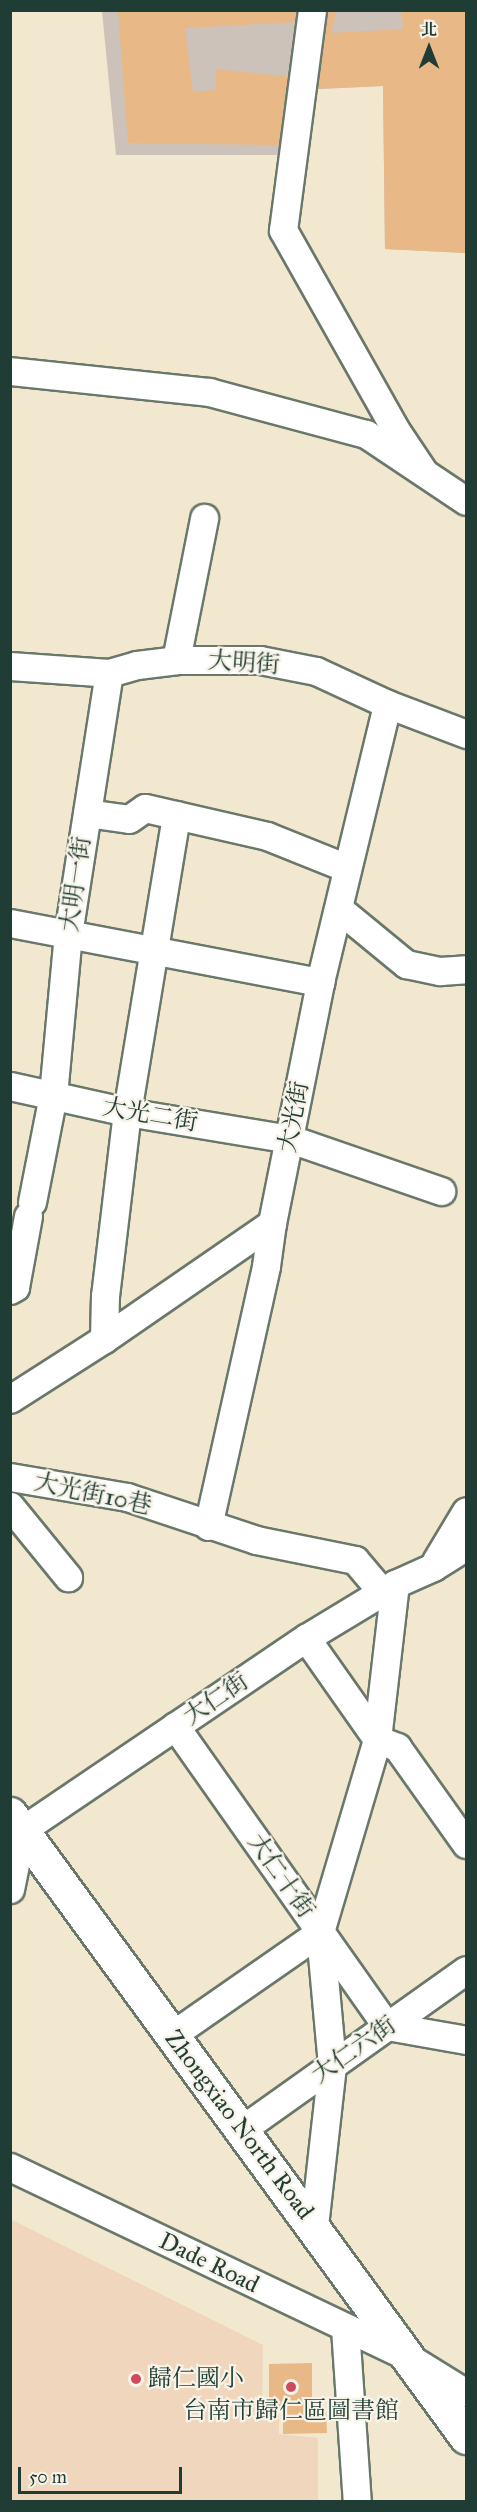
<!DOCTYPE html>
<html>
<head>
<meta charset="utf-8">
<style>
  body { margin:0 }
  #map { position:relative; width:477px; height:2512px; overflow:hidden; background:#f2e7cf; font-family:"IM FELL Great Primer","Noto Serif TC",serif }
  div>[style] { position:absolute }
  .built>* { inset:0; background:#efd6bc }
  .industrial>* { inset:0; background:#cdc2b9 }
  .building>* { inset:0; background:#e8b886 }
  .roads { filter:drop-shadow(2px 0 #69786a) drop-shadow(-2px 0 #69786a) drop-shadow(0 2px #69786a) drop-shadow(0 -2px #69786a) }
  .minor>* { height:27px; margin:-13.5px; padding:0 13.5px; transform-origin:13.5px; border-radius:13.5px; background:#fff }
  .major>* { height:33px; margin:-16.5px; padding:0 16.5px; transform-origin:16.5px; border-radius:16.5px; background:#fff }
  .dots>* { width:16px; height:16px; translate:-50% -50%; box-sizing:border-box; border:3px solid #f7f3e8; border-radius:50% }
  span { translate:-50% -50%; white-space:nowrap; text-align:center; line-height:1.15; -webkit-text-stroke:4.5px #f7f3e8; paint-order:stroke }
  .street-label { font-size:24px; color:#1f3d34 }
  .poi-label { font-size:24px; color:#1f3d34 }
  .left { translate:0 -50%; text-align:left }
  .frame { position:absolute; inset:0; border:12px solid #1f3d34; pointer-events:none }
  .north { position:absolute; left:399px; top:18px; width:60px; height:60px; -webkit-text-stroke:4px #f7f3e8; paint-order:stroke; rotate:0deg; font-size:16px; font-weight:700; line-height:24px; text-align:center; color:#1f3d34 }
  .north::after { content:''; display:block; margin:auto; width:21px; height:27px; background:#1f3d34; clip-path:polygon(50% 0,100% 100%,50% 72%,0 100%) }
  .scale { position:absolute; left:18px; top:2467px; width:164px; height:27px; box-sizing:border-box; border:3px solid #1f3d34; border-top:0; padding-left:8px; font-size:18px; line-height:21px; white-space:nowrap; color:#1f3d34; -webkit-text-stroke:4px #f7f3e8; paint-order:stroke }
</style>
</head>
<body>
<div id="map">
  <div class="built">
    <div style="clip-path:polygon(10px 2219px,263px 2345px,262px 2413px,279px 2416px,279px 2434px,318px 2438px,318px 2501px,11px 2501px)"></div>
  </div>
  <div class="industrial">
    <div style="clip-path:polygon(102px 11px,466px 11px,466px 253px,385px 249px,383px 86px,301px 90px,295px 155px,116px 155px)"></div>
  </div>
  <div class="building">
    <div style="clip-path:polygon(118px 10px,300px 10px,297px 22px,185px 28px,193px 92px,216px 90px,216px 69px,293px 77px,292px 130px,281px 145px,128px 143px)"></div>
    <div style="clip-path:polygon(322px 10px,337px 10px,331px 33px,403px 29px,401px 10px,466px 10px,466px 253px,385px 249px,383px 86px,313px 89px)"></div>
    <div style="clip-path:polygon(312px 2363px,312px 2410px,326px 2410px,327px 2433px,283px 2434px,283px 2412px,269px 2412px,269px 2364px)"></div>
  </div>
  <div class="roads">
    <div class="minor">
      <div style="left:312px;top:10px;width:222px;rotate:97.5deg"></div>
      <div style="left:283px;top:230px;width:228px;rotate:60.6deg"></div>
      <div style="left:395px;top:429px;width:50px;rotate:56.3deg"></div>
      <div style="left:10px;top:371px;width:200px;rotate:6deg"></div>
      <div style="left:209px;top:392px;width:163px;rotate:15deg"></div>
      <div style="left:366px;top:434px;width:120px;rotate:33.8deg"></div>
      <div style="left:176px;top:660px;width:145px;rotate:-78.8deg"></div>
      <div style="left:10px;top:666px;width:99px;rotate:4deg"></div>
      <div style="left:109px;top:673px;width:29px;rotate:-16deg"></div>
      <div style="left:137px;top:665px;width:39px;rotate:-7deg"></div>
      <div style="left:176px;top:660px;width:84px"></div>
      <div style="left:260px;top:660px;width:57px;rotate:11.1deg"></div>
      <div style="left:316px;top:671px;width:78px;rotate:24.9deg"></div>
      <div style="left:387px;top:704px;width:85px;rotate:20.8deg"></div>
      <div style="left:87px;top:813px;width:42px;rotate:8.1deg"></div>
      <div style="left:129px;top:819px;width:19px;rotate:-35deg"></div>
      <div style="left:145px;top:808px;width:125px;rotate:12.9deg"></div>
      <div style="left:267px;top:836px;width:86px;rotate:21.8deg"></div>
      <div style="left:339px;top:909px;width:87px;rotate:39.4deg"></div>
      <div style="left:406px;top:964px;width:35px;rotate:12deg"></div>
      <div style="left:440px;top:971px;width:26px;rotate:-4deg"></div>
      <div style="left:10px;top:923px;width:316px;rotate:10.8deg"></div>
      <div style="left:10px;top:1086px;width:120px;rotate:12.5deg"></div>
      <div style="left:127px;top:1112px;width:165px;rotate:9.4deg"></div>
      <div style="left:290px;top:1139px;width:160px;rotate:19deg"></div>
      <div style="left:32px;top:1202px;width:109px;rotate:-78.9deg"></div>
      <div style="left:53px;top:1095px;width:162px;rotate:-84.7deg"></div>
      <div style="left:68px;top:934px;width:264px;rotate:-81.1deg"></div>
      <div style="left:10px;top:1290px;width:6px;rotate:-31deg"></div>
      <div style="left:15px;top:1287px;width:72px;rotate:-79.6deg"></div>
      <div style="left:104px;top:1339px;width:43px;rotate:-88.7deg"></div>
      <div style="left:105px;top:1296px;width:185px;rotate:-83.2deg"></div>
      <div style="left:127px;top:1112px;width:301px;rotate:-80.6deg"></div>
      <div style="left:10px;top:1399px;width:112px;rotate:-32.6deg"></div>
      <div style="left:104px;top:1339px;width:204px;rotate:-34.6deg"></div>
      <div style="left:272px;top:1223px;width:246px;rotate:-78.7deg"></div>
      <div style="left:320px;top:982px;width:286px;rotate:-76.4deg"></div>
      <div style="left:10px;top:1477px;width:119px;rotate:9.7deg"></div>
      <div style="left:127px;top:1497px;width:136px;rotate:18.4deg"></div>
      <div style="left:256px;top:1540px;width:101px;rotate:11.4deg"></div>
      <div style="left:355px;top:1560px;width:42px;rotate:49.8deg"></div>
      <div style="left:10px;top:1506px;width:92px;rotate:50.8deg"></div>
      <div style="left:208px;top:1526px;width:266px;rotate:-77.4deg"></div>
      <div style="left:266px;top:1266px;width:43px;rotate:-82.1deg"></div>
      <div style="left:436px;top:1561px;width:58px;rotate:-59deg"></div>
      <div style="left:306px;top:1638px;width:123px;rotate:54.9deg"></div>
      <div style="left:377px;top:1739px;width:22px;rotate:22deg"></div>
      <div style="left:397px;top:1747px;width:119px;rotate:54.6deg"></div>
      <div style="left:175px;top:1726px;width:367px;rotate:54.8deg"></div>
      <div style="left:387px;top:2026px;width:80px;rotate:10deg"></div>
      <div style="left:10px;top:1889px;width:60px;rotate:-78.5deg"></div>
      <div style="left:22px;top:1830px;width:343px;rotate:-34.1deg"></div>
      <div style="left:306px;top:1638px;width:104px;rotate:-31.2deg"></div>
      <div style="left:395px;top:1584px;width:42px;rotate:-24.1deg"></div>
      <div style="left:433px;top:1567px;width:39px;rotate:-32deg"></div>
      <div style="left:172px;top:2035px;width:180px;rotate:-34.8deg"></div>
      <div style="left:241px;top:2130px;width:276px;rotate:-35.4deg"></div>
      <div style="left:10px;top:2167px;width:441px;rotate:25.5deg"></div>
      <div style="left:408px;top:2357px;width:68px;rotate:31.8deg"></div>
      <div style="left:314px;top:2226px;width:162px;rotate:-83.6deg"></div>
      <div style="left:332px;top:2065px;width:134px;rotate:-95.2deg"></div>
      <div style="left:320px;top:1932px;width:201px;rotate:-73.5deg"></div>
      <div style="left:377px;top:1739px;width:156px;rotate:-83.4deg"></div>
      <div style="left:345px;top:2328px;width:174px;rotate:86.1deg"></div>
    </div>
    <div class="major">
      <div style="left:10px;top:1814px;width:772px;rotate:53.8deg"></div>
    </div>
  </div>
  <div class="dots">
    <div style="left:136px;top:2379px;background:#d1495b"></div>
    <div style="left:291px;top:2387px;background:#d1495b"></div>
  </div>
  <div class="street-label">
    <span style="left:244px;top:663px;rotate:4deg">大明街</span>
    <span style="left:76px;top:884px;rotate:-82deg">大明一街</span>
    <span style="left:150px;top:1115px;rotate:10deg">大光二街</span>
    <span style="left:294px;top:1117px;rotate:-79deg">大光街</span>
    <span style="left:93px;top:1494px;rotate:12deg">大光街10巷</span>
    <span style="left:216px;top:1699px;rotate:-34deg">大仁街</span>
    <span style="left:281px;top:1876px;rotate:55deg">大仁十街</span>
    <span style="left:354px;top:2050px;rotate:-35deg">大仁六街</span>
    <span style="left:239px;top:2125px;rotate:53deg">Zhongxiao North Road</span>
    <span style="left:209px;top:2263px;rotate:26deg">Dade Road</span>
  </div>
  <div class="poi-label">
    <span class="left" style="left:148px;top:2379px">歸仁國小</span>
    <span style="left:291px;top:2411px">台南市歸仁區圖書館</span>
  </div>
  <div class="frame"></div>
  <div class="north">北</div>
  <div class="scale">50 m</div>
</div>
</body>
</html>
